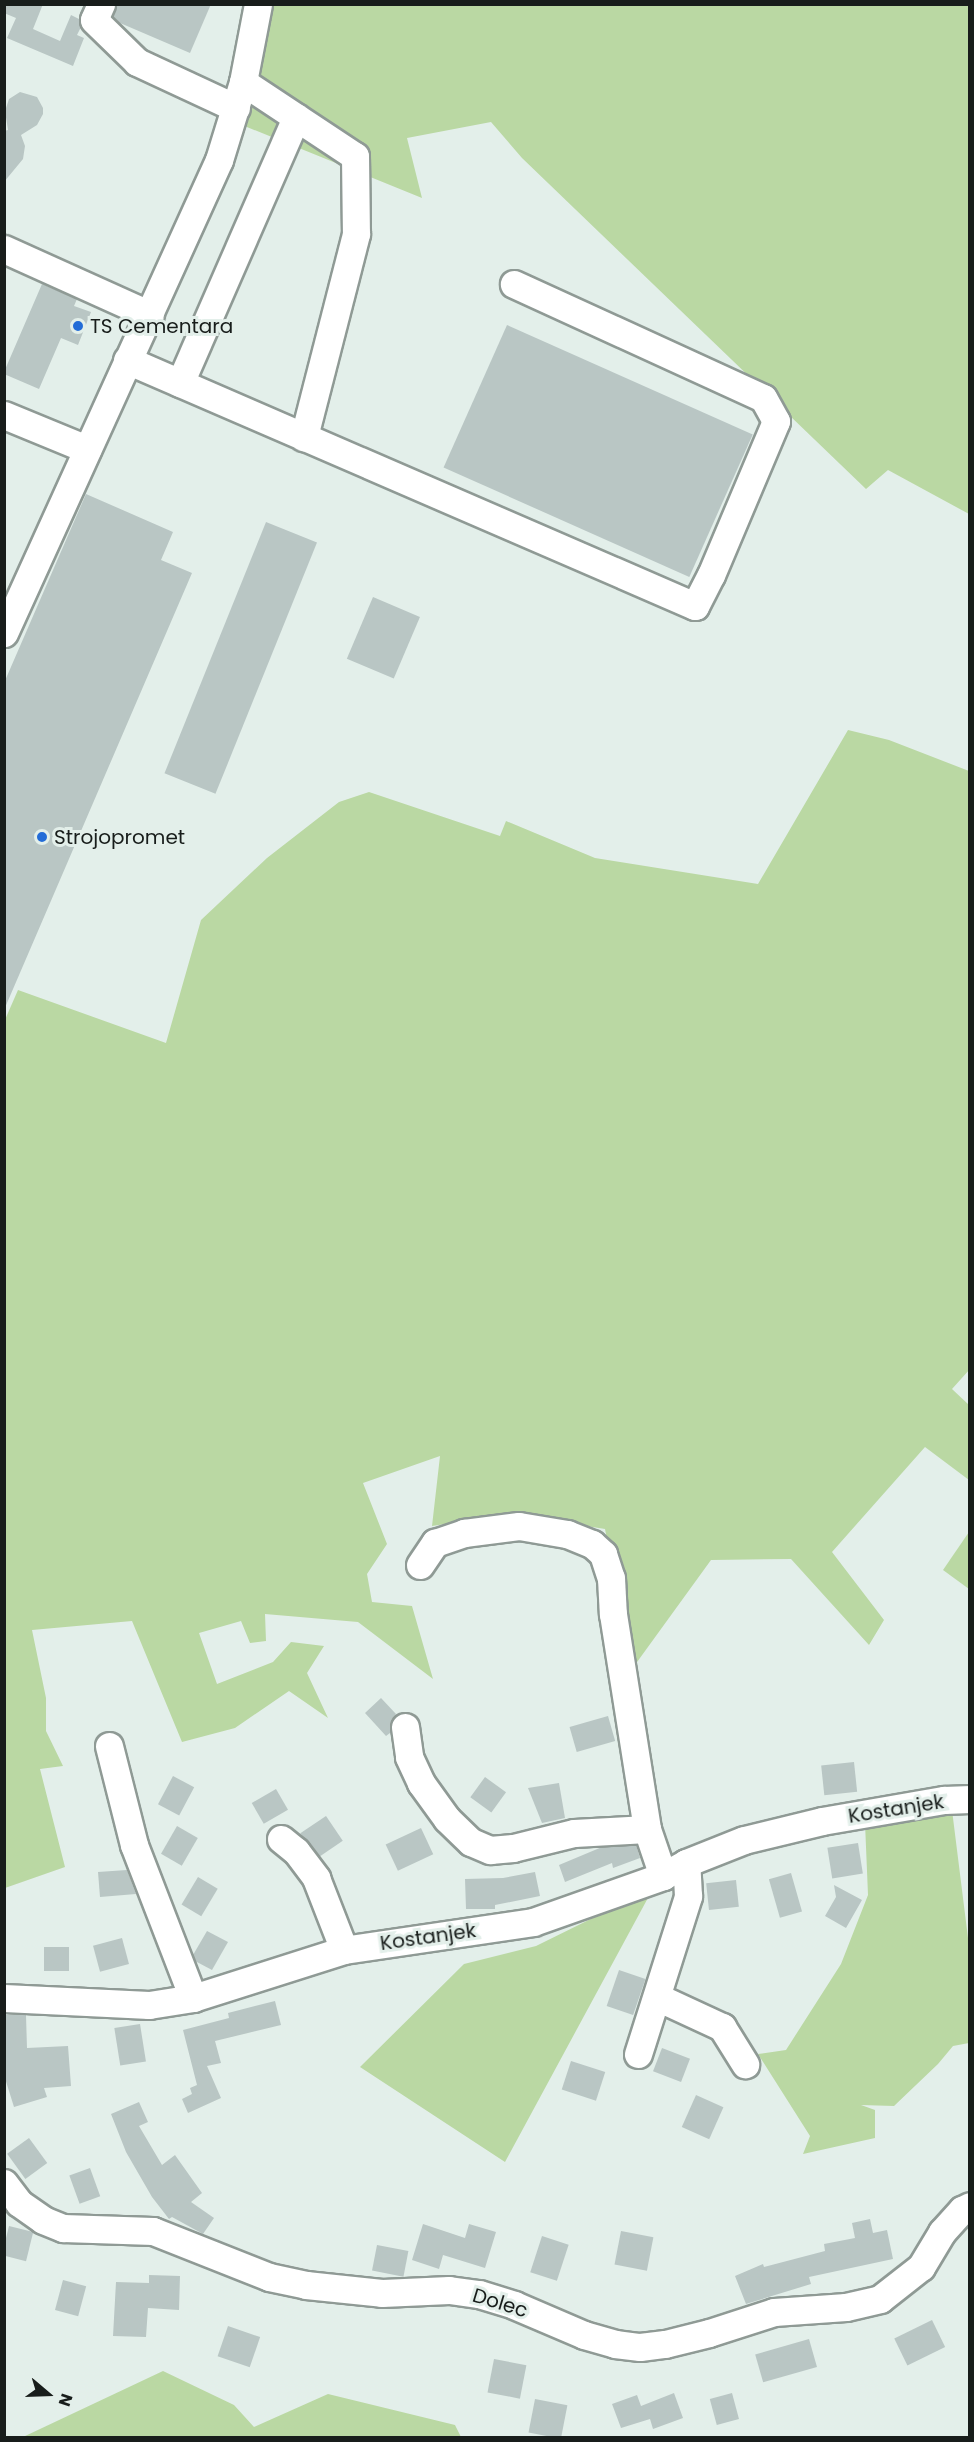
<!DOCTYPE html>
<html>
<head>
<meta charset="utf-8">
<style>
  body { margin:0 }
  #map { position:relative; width:974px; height:2442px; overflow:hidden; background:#e3efea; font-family:Poppins,sans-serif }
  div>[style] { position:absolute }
  .green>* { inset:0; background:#bad8a3 }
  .building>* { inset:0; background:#b9c6c4; transform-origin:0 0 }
  .roads { filter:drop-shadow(2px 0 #8f9a95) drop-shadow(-2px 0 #8f9a95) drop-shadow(0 2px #8f9a95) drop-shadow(0 -2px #8f9a95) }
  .minor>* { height:27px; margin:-13.5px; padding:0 13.5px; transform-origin:13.5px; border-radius:13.5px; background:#fff }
  .dots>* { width:16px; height:16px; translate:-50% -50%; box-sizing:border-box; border:3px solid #e3efea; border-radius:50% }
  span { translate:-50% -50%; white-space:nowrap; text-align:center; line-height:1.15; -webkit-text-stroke:6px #e3efea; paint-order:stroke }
  .poi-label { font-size:20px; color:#181d1b }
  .left { translate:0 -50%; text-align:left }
  .street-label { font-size:20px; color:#181d1b }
  .frame { position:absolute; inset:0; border:6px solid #181d1b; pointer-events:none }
  .north { position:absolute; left:18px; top:2364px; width:60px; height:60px; -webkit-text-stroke:4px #e3efea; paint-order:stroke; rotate:109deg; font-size:16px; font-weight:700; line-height:24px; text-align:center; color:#181d1b }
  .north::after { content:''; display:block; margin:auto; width:21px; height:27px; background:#181d1b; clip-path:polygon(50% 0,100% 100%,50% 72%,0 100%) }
</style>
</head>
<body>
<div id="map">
  <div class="green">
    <div style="clip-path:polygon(269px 5px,969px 5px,969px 514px,888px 470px,866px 489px,522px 158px,491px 122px,407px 138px,422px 198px,242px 125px)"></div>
    <div style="clip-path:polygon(848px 730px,889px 740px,969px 771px,970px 1369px,952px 1389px,969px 1405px,969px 1480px,925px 1447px,832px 1552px,884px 1620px,869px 1645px,791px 1559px,711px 1560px,632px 1669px,605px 1529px,512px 1514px,432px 1526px,440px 1456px,363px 1483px,387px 1544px,367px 1574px,372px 1602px,412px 1606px,433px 1679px,358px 1622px,265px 1614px,266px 1641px,250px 1643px,241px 1621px,199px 1633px,217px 1684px,273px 1662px,291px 1642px,324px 1646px,307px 1673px,328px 1718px,289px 1691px,235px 1728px,182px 1742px,132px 1621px,32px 1630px,46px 1698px,46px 1731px,63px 1766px,40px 1769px,65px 1867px,5px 1888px,4px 1022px,18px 990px,166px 1043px,201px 920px,267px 858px,339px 802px,369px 792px,500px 836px,506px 821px,595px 858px,758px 884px)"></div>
    <div style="clip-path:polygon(969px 1532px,969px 1589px,943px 1570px)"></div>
    <div style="clip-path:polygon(952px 1810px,969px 1946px,969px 2043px,953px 2046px,938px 2064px,894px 2106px,861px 2105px,875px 2110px,875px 2138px,803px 2154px,810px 2136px,758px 2054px,786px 2050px,841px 1964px,868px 1895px,865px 1823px)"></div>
    <div style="clip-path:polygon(644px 1891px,649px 1896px,505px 2162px,360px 2067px,464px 1964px,536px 1946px,609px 1910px,612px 1903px)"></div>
    <div style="clip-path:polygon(163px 2371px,234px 2405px,254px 2427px,328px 2394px,455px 2425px,461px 2437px,23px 2437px)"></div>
  </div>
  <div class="building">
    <div style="clip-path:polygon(4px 4px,43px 4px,33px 29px,60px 41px,71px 15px,79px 19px,81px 27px,77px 35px,84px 38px,73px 66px,7px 38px,16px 18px,4px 13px)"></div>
    <div style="clip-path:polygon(116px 4px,211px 4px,190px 53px,120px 23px,113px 16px)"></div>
    <div style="clip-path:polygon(20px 92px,37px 97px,43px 108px,43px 114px,37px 125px,21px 135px,25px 146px,23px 159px,4px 182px,4px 131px,8px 130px,5px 111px,9px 99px)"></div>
    <div style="clip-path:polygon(42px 284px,77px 299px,74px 306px,91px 312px,78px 345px,61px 338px,39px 389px,4px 374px,4px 372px)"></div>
    <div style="left:507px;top:325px;width:269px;height:156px;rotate:24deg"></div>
    <div style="clip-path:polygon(86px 494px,173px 532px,161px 560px,192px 573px,4px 1010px,4px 683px)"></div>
    <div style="left:266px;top:522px;width:55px;height:271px;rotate:22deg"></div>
    <div style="left:373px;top:597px;width:51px;height:67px;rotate:23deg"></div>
    <div style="clip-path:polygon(381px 1698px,396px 1714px,391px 1720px,390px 1733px,386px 1736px,365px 1713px)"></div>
    <div style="left:608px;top:1716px;width:26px;height:40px;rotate:74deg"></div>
    <div style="left:854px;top:1762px;width:30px;height:33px;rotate:84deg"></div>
    <div style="left:173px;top:1776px;width:24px;height:32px;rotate:28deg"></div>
    <div style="left:485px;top:1777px;width:26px;height:25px;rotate:36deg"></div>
    <div style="clip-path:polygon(559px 1783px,565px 1818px,542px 1823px,528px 1788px)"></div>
    <div style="left:276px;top:1789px;width:24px;height:28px;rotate:60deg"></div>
    <div style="left:326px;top:1816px;width:30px;height:31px;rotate:56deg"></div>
    <div style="left:177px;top:1826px;width:24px;height:32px;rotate:30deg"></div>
    <div style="left:421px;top:1828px;width:29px;height:39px;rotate:65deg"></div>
    <div style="left:858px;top:1843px;width:31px;height:31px;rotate:81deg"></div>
    <div style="clip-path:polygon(636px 1845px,640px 1858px,613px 1868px,612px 1863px,565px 1882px,559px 1865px,602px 1847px)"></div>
    <div style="clip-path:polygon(127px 1870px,136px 1894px,100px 1897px,98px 1872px)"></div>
    <div style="clip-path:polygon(535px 1872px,540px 1896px,495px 1905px,495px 1909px,466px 1909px,465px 1879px,503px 1878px)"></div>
    <div style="left:791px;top:1873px;width:40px;height:23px;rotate:74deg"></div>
    <div style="left:198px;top:1877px;width:23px;height:32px;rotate:31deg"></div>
    <div style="left:736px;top:1880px;width:27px;height:30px;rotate:84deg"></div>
    <div style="clip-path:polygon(834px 1885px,862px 1900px,846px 1928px,825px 1916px,836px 1897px)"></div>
    <div style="clip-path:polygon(207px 1931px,228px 1942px,212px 1970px,195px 1961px,193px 1955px)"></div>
    <div style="left:122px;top:1938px;width:27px;height:30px;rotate:75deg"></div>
    <div style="left:44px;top:1947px;width:25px;height:24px"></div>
    <div style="left:619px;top:1970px;width:28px;height:38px;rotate:19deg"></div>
    <div style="clip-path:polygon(275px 2001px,281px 2025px,215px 2041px,221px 2063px,207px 2066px,221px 2098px,188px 2113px,182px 2099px,192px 2094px,190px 2088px,197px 2085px,183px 2030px,229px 2018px,228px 2013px)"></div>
    <div style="clip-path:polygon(4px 2015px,26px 2015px,27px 2048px,68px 2046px,71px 2086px,44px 2088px,47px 2097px,14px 2107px,4px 2075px)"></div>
    <div style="left:140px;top:2024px;width:38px;height:26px;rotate:81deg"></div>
    <div style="left:662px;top:2048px;width:30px;height:25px;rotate:21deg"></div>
    <div style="left:571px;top:2061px;width:36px;height:30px;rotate:18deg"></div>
    <div style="left:696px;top:2095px;width:30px;height:35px;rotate:24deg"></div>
    <div style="clip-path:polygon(139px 2102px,148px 2122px,139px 2126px,162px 2165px,175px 2155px,202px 2193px,191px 2202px,214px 2218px,203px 2234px,172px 2217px,169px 2219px,152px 2197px,126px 2152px,111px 2114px)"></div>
    <div style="left:29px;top:2138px;width:31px;height:27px;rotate:54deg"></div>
    <div style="left:90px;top:2168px;width:30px;height:22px;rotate:70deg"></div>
    <div style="clip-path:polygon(870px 2219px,873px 2233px,887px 2230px,893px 2259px,809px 2277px,811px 2284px,746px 2304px,735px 2276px,763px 2264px,764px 2267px,825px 2251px,824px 2244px,855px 2238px,852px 2223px)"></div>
    <div style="clip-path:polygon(423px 2224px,465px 2238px,469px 2224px,496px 2232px,485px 2268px,443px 2255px,439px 2269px,412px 2260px)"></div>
    <div style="left:9px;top:2226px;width:25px;height:30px;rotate:14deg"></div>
    <div style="left:621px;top:2231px;width:33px;height:34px;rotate:11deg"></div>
    <div style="left:542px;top:2236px;width:28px;height:38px;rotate:18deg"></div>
    <div style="left:377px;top:2245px;width:32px;height:26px;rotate:11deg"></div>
    <div style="clip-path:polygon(149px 2275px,180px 2276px,179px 2310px,148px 2308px,146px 2337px,113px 2336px,116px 2282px,149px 2283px)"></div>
    <div style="left:63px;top:2280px;width:24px;height:31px;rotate:15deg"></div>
    <div style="left:932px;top:2320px;width:30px;height:42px;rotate:64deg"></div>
    <div style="left:228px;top:2326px;width:34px;height:32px;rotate:19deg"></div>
    <div style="left:809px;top:2339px;width:29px;height:56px;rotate:74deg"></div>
    <div style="left:494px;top:2359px;width:33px;height:34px;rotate:11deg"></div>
    <div style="clip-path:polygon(674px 2393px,683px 2418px,653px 2429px,650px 2419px,621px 2428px,612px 2404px,637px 2395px,641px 2406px)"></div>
    <div style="left:732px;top:2393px;width:27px;height:23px;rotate:75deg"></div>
    <div style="left:535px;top:2399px;width:33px;height:34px;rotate:11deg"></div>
  </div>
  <div class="roads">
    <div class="minor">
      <div style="left:101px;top:4px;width:17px;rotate:114deg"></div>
      <div style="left:94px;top:20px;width:60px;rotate:44.3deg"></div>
      <div style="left:137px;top:62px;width:109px;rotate:24.9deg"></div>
      <div style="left:243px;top:82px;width:134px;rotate:33.5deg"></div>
      <div style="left:355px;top:156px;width:78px;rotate:89.3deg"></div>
      <div style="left:356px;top:234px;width:210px;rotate:104.4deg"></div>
      <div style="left:4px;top:249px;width:160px;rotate:24.3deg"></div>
      <div style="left:127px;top:360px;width:619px;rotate:23.42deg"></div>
      <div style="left:695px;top:606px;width:35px;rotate:-63deg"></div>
      <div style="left:711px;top:575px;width:167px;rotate:-67.1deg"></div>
      <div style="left:776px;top:421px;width:26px;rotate:-119deg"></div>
      <div style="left:763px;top:398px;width:274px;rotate:-155.4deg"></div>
      <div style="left:180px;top:383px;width:290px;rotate:-66.4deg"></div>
      <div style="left:4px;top:415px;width:90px;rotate:22.3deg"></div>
      <div style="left:4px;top:633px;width:520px;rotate:-65.56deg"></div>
      <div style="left:219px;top:160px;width:82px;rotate:-72.9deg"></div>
      <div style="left:243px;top:82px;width:79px;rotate:-79.1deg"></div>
      <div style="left:420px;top:1565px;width:27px;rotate:-56deg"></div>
      <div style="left:435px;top:1543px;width:31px;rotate:-19deg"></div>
      <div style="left:464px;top:1533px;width:55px;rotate:-7.3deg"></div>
      <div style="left:519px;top:1526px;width:49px;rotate:9.5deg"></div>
      <div style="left:567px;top:1534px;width:27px;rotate:22deg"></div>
      <div style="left:592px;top:1544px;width:15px;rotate:42deg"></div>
      <div style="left:603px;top:1554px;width:25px;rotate:72deg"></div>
      <div style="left:611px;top:1578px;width:36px;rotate:87deg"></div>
      <div style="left:613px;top:1614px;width:218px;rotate:81deg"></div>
      <div style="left:647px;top:1829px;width:50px;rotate:71.2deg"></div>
      <div style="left:405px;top:1727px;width:30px;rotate:82deg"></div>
      <div style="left:409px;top:1757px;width:29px;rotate:65deg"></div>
      <div style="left:421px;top:1783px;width:44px;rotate:54.2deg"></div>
      <div style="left:447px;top:1819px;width:33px;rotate:44deg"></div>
      <div style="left:471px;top:1842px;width:21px;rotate:23deg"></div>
      <div style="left:490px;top:1850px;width:23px;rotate:-5deg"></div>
      <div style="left:513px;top:1848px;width:63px;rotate:-13.8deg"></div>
      <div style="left:574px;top:1833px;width:73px;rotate:-3.1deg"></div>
      <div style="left:109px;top:1746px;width:102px;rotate:75.8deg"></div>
      <div style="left:134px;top:1845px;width:164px;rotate:68.9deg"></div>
      <div style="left:281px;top:1839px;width:19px;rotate:39deg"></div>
      <div style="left:296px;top:1851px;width:34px;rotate:53deg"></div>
      <div style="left:316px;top:1878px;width:77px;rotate:68.7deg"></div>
      <div style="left:657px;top:1997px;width:72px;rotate:24.8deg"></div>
      <div style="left:722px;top:2027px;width:44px;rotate:58.1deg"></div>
      <div style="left:4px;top:1998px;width:145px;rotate:2.8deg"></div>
      <div style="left:149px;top:2005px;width:45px;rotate:-9deg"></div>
      <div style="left:193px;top:1998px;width:158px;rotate:-17.6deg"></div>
      <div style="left:344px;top:1950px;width:191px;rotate:-8.4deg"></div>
      <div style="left:533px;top:1922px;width:138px;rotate:-19.5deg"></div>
      <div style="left:663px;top:1876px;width:26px;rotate:-29deg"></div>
      <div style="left:686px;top:1863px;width:62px;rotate:-21.6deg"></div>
      <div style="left:744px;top:1840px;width:80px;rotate:-13.7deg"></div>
      <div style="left:822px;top:1821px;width:124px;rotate:-9.8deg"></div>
      <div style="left:944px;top:1800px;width:26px;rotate:-2deg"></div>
      <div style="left:638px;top:2054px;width:166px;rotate:-72.4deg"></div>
      <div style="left:688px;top:1896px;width:33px;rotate:-93deg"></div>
      <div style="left:4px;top:2183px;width:25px;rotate:53deg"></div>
      <div style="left:19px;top:2203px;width:29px;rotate:35deg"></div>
      <div style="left:43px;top:2220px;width:22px;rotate:22deg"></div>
      <div style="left:63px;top:2228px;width:90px;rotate:1.9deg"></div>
      <div style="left:153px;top:2231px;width:125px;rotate:21.6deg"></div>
      <div style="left:269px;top:2277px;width:38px;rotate:12deg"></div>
      <div style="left:306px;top:2285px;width:76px;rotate:6deg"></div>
      <div style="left:382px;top:2293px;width:67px;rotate:-2.6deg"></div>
      <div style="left:449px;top:2290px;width:30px;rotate:8deg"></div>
      <div style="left:479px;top:2294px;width:37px;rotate:17deg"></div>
      <div style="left:514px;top:2305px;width:76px;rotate:23.2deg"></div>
      <div style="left:584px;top:2335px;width:32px;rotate:16deg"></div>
      <div style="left:615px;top:2344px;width:25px;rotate:7deg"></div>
      <div style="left:640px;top:2347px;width:25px;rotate:-7deg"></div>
      <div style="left:665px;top:2344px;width:45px;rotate:-14deg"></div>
      <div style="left:709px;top:2333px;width:68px;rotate:-17.9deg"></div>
      <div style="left:774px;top:2312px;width:72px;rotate:-4deg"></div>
      <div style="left:846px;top:2307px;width:35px;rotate:-13deg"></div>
      <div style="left:880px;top:2299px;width:52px;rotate:-38deg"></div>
      <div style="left:921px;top:2267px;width:41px;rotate:-59deg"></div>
      <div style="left:942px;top:2232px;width:30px;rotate:-48deg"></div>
      <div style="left:962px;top:2210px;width:9px;rotate:-27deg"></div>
    </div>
  </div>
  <div class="dots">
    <div style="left:78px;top:326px;background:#236cd7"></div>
    <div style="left:42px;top:837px;background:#236cd7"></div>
  </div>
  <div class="poi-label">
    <span class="left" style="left:90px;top:326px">TS Cementara</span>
    <span class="left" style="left:54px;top:837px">Strojopromet</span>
  </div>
  <div class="street-label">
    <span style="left:896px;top:1809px;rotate:-9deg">Kostanjek</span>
    <span style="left:428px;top:1937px;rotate:-8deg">Kostanjek</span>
    <span style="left:500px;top:2303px;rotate:17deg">Dolec</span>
  </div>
  <div class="frame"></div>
  <div class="north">N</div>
</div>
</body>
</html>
